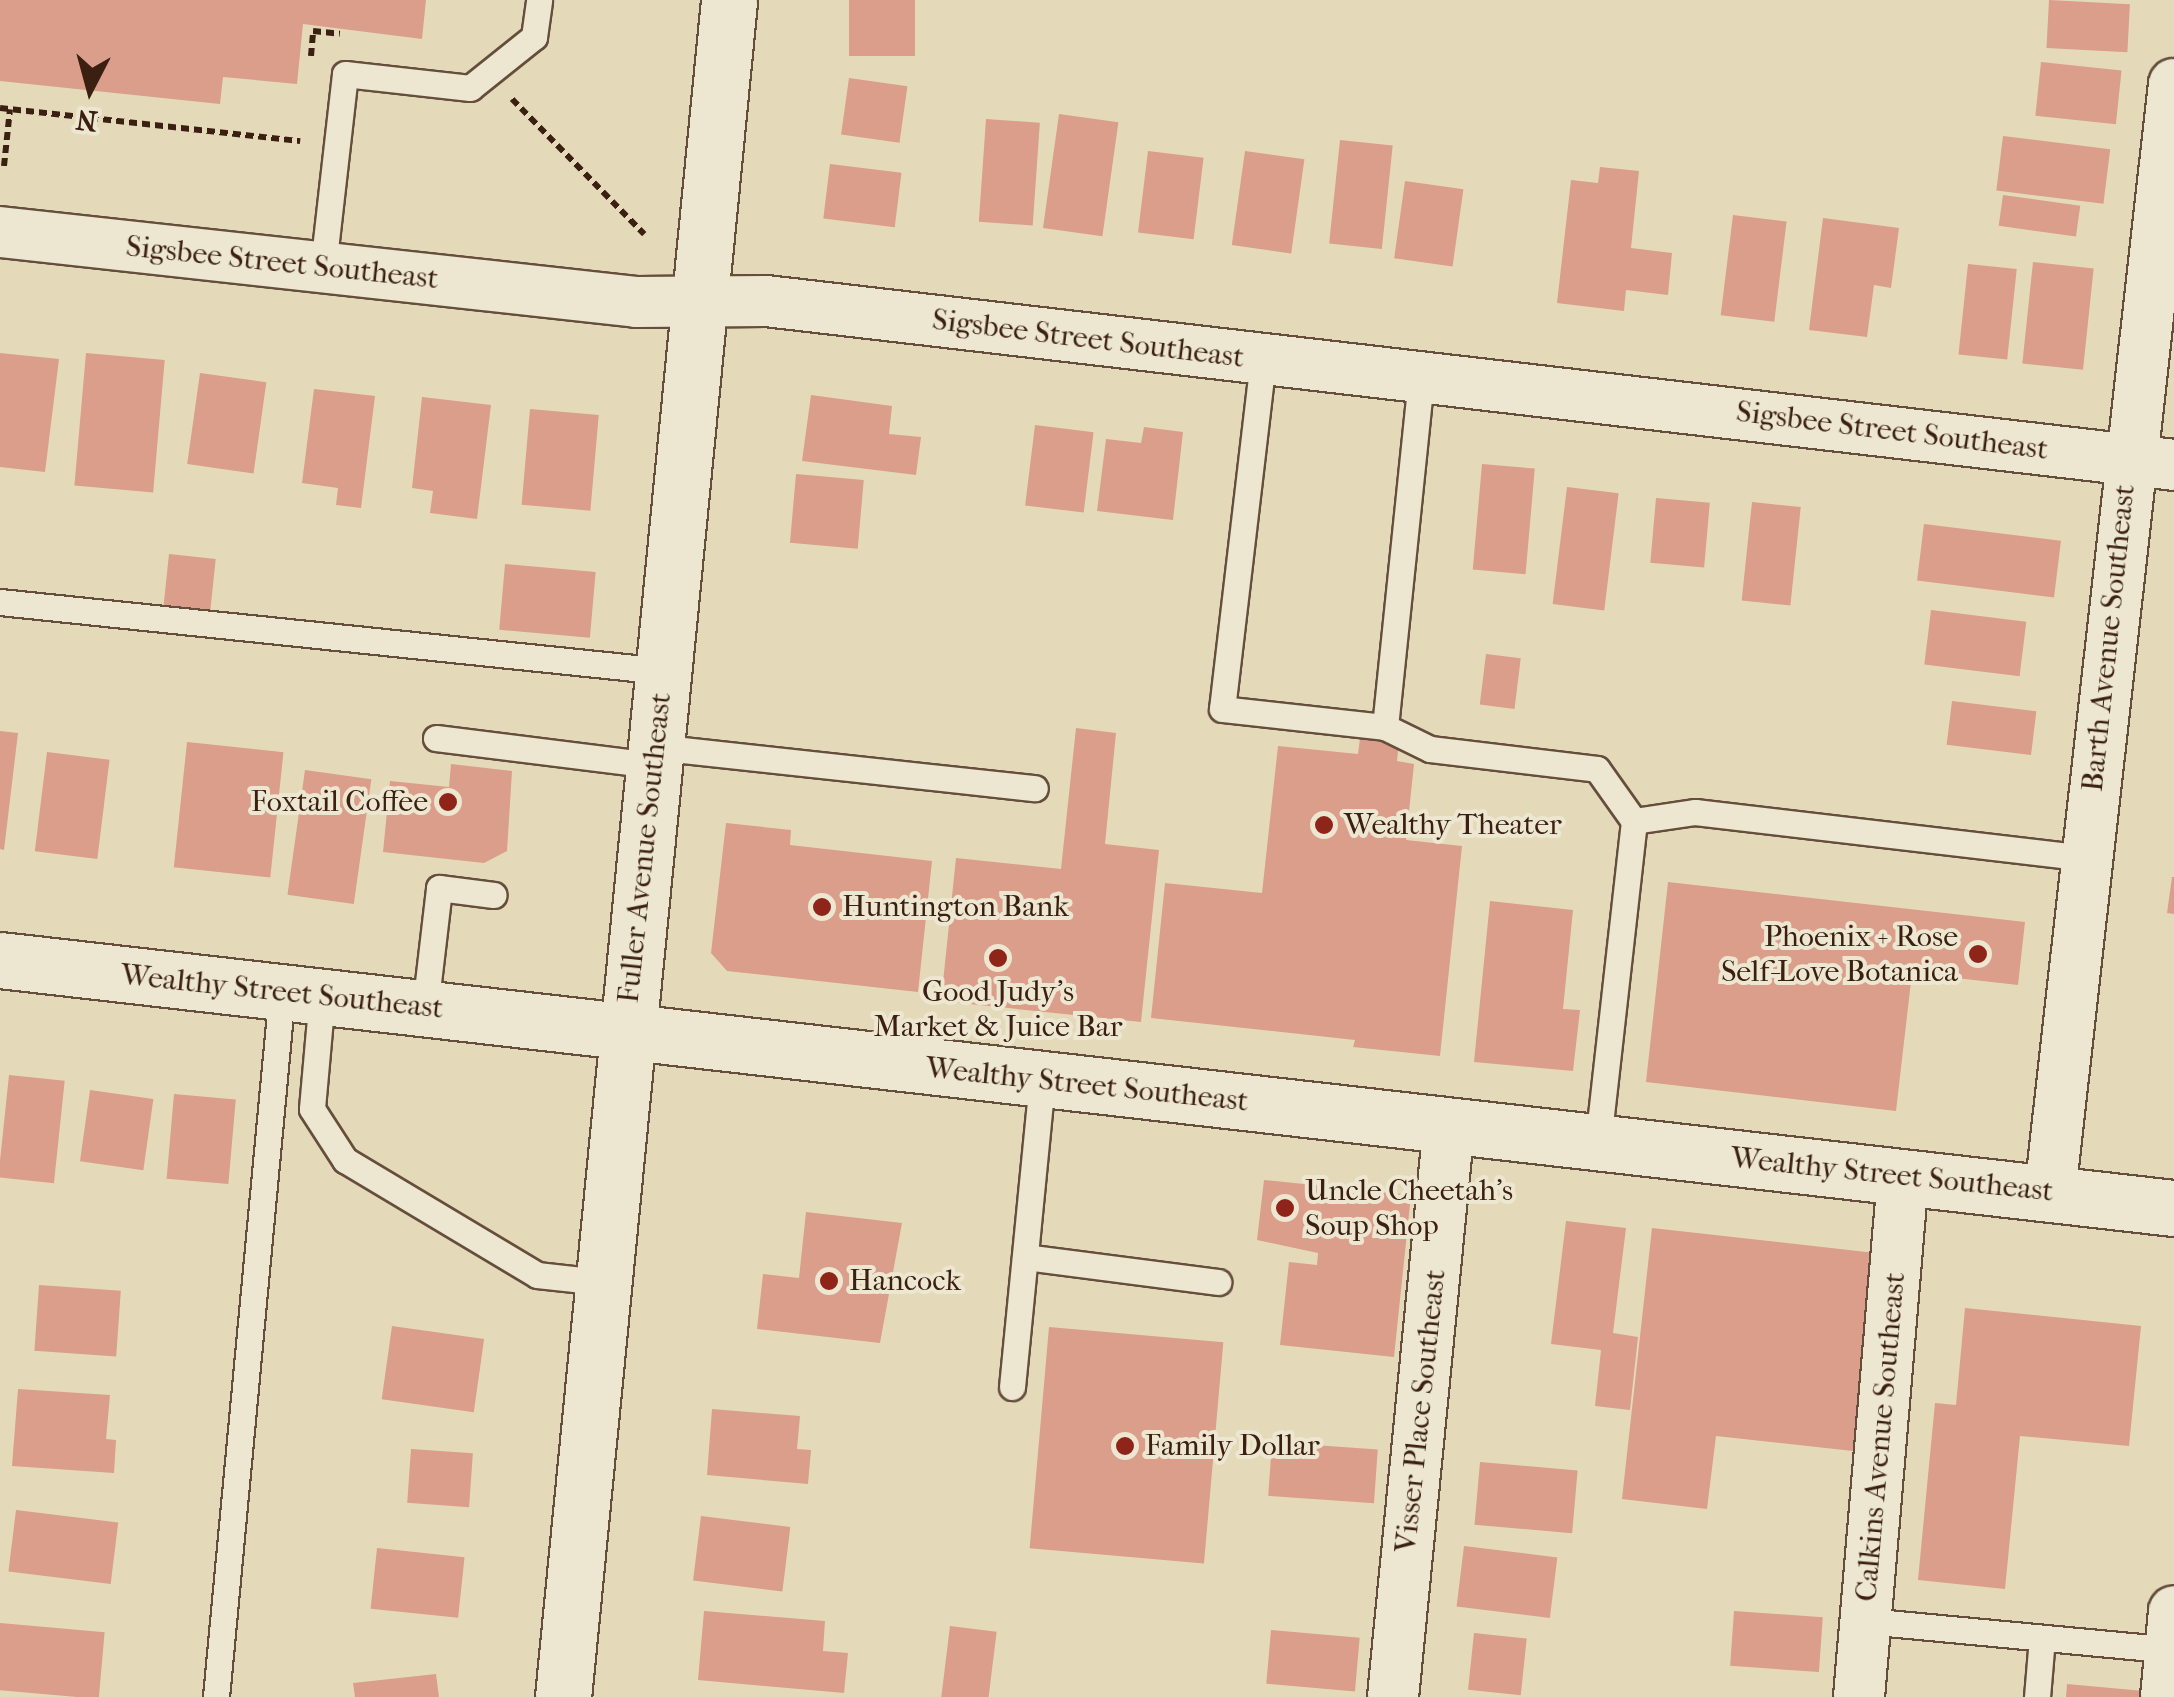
<!DOCTYPE html>
<html>
<head>
<meta charset="utf-8">
<style>
  body { margin:0 }
  #map { position:relative; width:2174px; height:1697px; overflow:hidden; background:#e4daba; font-family:"IM FELL French Canon",serif }
  div>[style] { position:absolute }
  .building>* { inset:0; background:#da9e8a; transform-origin:0 0 }
  .path>* { height:6px; margin-top:-3px; transform-origin:0; background:repeating-linear-gradient(90deg,#3b2011 0 8px,transparent 0 13px) }
  .roads { filter:drop-shadow(2px 0 #654e3b) drop-shadow(-2px 0 #654e3b) drop-shadow(0 2px #654e3b) drop-shadow(0 -2px #654e3b) }
  .service>* { height:25px; margin:-12.5px; padding:0 12.5px; transform-origin:12.5px; border-radius:12.5px; background:#ede7d2 }
  .minor>* { height:50px; margin:-25px; padding:0 25px; transform-origin:25px; border-radius:25px; background:#ede7d2 }
  .secondary>* { height:55px; margin:-27.5px; padding:0 27.5px; transform-origin:27.5px; border-radius:27.5px; background:#ede7d2 }
  .dots>* { width:28px; height:28px; translate:-50% -50%; box-sizing:border-box; border:5px solid #ede7d2; border-radius:50% }
  span { translate:-50% -50%; white-space:nowrap; text-align:center; line-height:1.15; -webkit-text-stroke:8px #ede7d2; paint-order:stroke }
  .street-label { font-size:30px; color:#3b2011 }
  .poi-label { font-size:30px; color:#3b2011 }
  .right { translate:-100% -50%; text-align:right }
  .left { translate:0 -50%; text-align:left }
  .north { position:absolute; left:40px; top:40px; width:100px; height:100px; -webkit-text-stroke:8px #ede7d2; paint-order:stroke; rotate:186deg; font-size:28px; font-weight:700; line-height:40px; text-align:center; color:#3b2011 }
  .north::after { content:''; display:block; margin:auto; width:35px; height:45px; background:#3b2011; clip-path:polygon(50% 0,100% 100%,50% 72%,0 100%) }
</style>
</head>
<body>
<div id="map">
  <div class="building">
    <div style="clip-path:polygon(0 0,426px 0,422px 39px,303px 24px,297px 84px,223px 77px,220px 104px,0 81px)"></div>
    <div style="left:849px;top:0;width:66px;height:56px"></div>
    <div style="left:2049px;top:0;width:81px;height:48px;rotate:3deg"></div>
    <div style="left:2041px;top:62px;width:81px;height:54px;rotate:6deg"></div>
    <div style="left:849px;top:78px;width:59px;height:57px;rotate:8deg"></div>
    <div style="left:1059px;top:114px;width:60px;height:115px;rotate:8deg"></div>
    <div style="left:986px;top:119px;width:54px;height:103px;rotate:4deg"></div>
    <div style="left:2003px;top:136px;width:108px;height:55px;rotate:7deg"></div>
    <div style="left:1340px;top:140px;width:53px;height:104px;rotate:6deg"></div>
    <div style="left:1148px;top:151px;width:56px;height:82px;rotate:7deg"></div>
    <div style="left:1245px;top:151px;width:60px;height:95px;rotate:8deg"></div>
    <div style="left:830px;top:164px;width:72px;height:55px;rotate:7deg"></div>
    <div style="clip-path:polygon(1600px 167px,1639px 171px,1631px 248px,1672px 253px,1668px 295px,1626px 290px,1624px 311px,1557px 303px,1571px 180px,1598px 183px)"></div>
    <div style="left:1405px;top:181px;width:59px;height:78px;rotate:8deg"></div>
    <div style="left:2003px;top:195px;width:78px;height:31px;rotate:8deg"></div>
    <div style="left:1733px;top:215px;width:54px;height:101px;rotate:7deg"></div>
    <div style="clip-path:polygon(1823px 218px,1899px 228px,1891px 288px,1874px 285px,1867px 337px,1809px 330px)"></div>
    <div style="left:2033px;top:262px;width:61px;height:102px;rotate:6deg"></div>
    <div style="left:1968px;top:264px;width:49px;height:91px;rotate:6deg"></div>
    <div style="clip-path:polygon(0 353px,59px 359px,45px 472px,0 467px)"></div>
    <div style="left:86px;top:353px;width:79px;height:133px;rotate:5deg"></div>
    <div style="left:200px;top:373px;width:67px;height:92px;rotate:8deg"></div>
    <div style="clip-path:polygon(314px 389px,375px 396px,361px 508px,336px 505px,338px 488px,302px 483px)"></div>
    <div style="clip-path:polygon(811px 395px,892px 406px,889px 434px,921px 437px,916px 475px,802px 461px)"></div>
    <div style="clip-path:polygon(422px 397px,491px 405px,477px 519px,430px 513px,433px 491px,412px 488px)"></div>
    <div style="left:530px;top:409px;width:69px;height:96px;rotate:5deg"></div>
    <div style="left:1035px;top:425px;width:59px;height:81px;rotate:7deg"></div>
    <div style="clip-path:polygon(1144px 427px,1183px 432px,1173px 520px,1097px 511px,1106px 439px,1141px 443px)"></div>
    <div style="left:1482px;top:464px;width:53px;height:106px;rotate:5deg"></div>
    <div style="left:796px;top:474px;width:68px;height:69px;rotate:5deg"></div>
    <div style="left:1567px;top:487px;width:52px;height:118px;rotate:7deg"></div>
    <div style="left:1656px;top:498px;width:54px;height:65px;rotate:5deg"></div>
    <div style="left:1752px;top:502px;width:49px;height:99px;rotate:6deg"></div>
    <div style="left:1924px;top:524px;width:138px;height:57px;rotate:7deg"></div>
    <div style="left:169px;top:554px;width:47px;height:56px;rotate:6deg"></div>
    <div style="left:505px;top:564px;width:91px;height:66px;rotate:5deg"></div>
    <div style="left:1931px;top:610px;width:96px;height:55px;rotate:7deg"></div>
    <div style="left:1486px;top:654px;width:35px;height:51px;rotate:7deg"></div>
    <div style="left:1952px;top:701px;width:85px;height:44px;rotate:7deg"></div>
    <div style="clip-path:polygon(1076px 728px,1116px 733px,1105px 844px,1159px 850px,1141px 1022px,941px 1001px,956px 858px,1061px 869px)"></div>
    <div style="clip-path:polygon(0 731px,18px 733px,4px 850px,0 849px)"></div>
    <div style="clip-path:polygon(1360px 738px,1399px 742px,1397px 761px,1414px 764px,1406px 840px,1462px 846px,1440px 1056px,1353px 1047px,1355px 1040px,1151px 1018px,1165px 883px,1262px 893px,1278px 746px,1358px 754px)"></div>
    <div style="left:187px;top:742px;width:97px;height:126px;rotate:6deg"></div>
    <div style="left:47px;top:752px;width:63px;height:100px;rotate:7deg"></div>
    <div style="clip-path:polygon(451px 764px,512px 771px,507px 851px,484px 863px,383px 852px,390px 781px,449px 787px)"></div>
    <div style="left:305px;top:770px;width:67px;height:126px;rotate:8deg"></div>
    <div style="clip-path:polygon(726px 823px,791px 830px,790px 845px,932px 861px,918px 992px,727px 971px,711px 953px)"></div>
    <div style="clip-path:polygon(2172px 877px,2174px 877px,2174px 914px,2167px 913px)"></div>
    <div style="clip-path:polygon(1668px 882px,2025px 922px,2018px 985px,1912px 973px,1896px 1111px,1646px 1082px)"></div>
    <div style="clip-path:polygon(1490px 901px,1573px 910px,1563px 1009px,1580px 1010px,1573px 1071px,1474px 1062px)"></div>
    <div style="left:9px;top:1075px;width:56px;height:103px;rotate:6deg"></div>
    <div style="left:90px;top:1090px;width:64px;height:72px;rotate:8deg"></div>
    <div style="left:174px;top:1094px;width:62px;height:85px;rotate:5deg"></div>
    <div style="clip-path:polygon(1264px 1180px,1411px 1195px,1394px 1357px,1280px 1345px,1289px 1262px,1317px 1265px,1318px 1253px,1257px 1240px)"></div>
    <div style="clip-path:polygon(806px 1212px,902px 1223px,880px 1343px,757px 1329px,763px 1274px,799px 1278px)"></div>
    <div style="clip-path:polygon(1566px 1221px,1626px 1228px,1613px 1333px,1638px 1337px,1630px 1410px,1595px 1406px,1601px 1350px,1551px 1344px)"></div>
    <div style="clip-path:polygon(1652px 1228px,1884px 1254px,1862px 1452px,1716px 1436px,1707px 1509px,1622px 1499px)"></div>
    <div style="left:39px;top:1285px;width:82px;height:66px;rotate:4deg"></div>
    <div style="clip-path:polygon(1965px 1308px,2141px 1326px,2129px 1446px,2020px 1436px,2005px 1589px,1918px 1580px,1935px 1403px,1956px 1405px)"></div>
    <div style="left:392px;top:1326px;width:93px;height:74px;rotate:8deg"></div>
    <div style="left:1049px;top:1327px;width:175px;height:222px;rotate:5deg"></div>
    <div style="clip-path:polygon(18px 1389px,110px 1395px,106px 1439px,116px 1440px,114px 1473px,12px 1466px)"></div>
    <div style="clip-path:polygon(712px 1409px,800px 1416px,797px 1449px,811px 1450px,808px 1484px,707px 1475px)"></div>
    <div style="left:1272px;top:1442px;width:106px;height:54px;rotate:4deg"></div>
    <div style="left:411px;top:1449px;width:62px;height:54px;rotate:4deg"></div>
    <div style="left:1480px;top:1462px;width:98px;height:63px;rotate:5deg"></div>
    <div style="left:16px;top:1510px;width:103px;height:62px;rotate:7deg"></div>
    <div style="left:701px;top:1516px;width:90px;height:65px;rotate:7deg"></div>
    <div style="left:1464px;top:1546px;width:94px;height:61px;rotate:7deg"></div>
    <div style="left:377px;top:1548px;width:88px;height:61px;rotate:6deg"></div>
    <div style="clip-path:polygon(704px 1611px,825px 1621px,823px 1651px,848px 1653px,844px 1693px,698px 1680px)"></div>
    <div style="left:1734px;top:1611px;width:89px;height:55px;rotate:4deg"></div>
    <div style="left:0;top:1623px;width:105px;height:67px;rotate:5deg"></div>
    <div style="left:950px;top:1626px;width:47px;height:72px;rotate:7deg"></div>
    <div style="left:1271px;top:1630px;width:89px;height:54px;rotate:5deg"></div>
    <div style="left:1474px;top:1633px;width:53px;height:57px;rotate:6deg"></div>
    <div style="clip-path:polygon(436px 1674px,439px 1697px,355px 1697px,353px 1683px)"></div>
    <div style="clip-path:polygon(2067px 1684px,2144px 1691px,2143px 1697px,2066px 1697px)"></div>
  </div>
  <div class="path">
    <div style="left:311px;top:56px;width:25px;rotate:-85deg"></div>
    <div style="left:313px;top:31px;width:27px;rotate:6deg"></div>
    <div style="left:512px;top:99px;width:189px;rotate:45.6deg"></div>
    <div style="left:0;top:108px;width:302px;rotate:6.3deg"></div>
    <div style="left:4px;top:166px;width:57px;rotate:-84deg"></div>
  </div>
  <div class="roads">
    <div class="service">
      <div style="left:323px;top:267px;width:194px;rotate:-83.5deg"></div>
      <div style="left:345px;top:74px;width:126px;rotate:6.4deg"></div>
      <div style="left:470px;top:88px;width:82px;rotate:-38.6deg"></div>
      <div style="left:534px;top:37px;width:37px;rotate:-82deg"></div>
      <div style="left:1263px;top:360px;width:351px;rotate:96.7deg"></div>
      <div style="left:1222px;top:709px;width:164px;rotate:6.3deg"></div>
      <div style="left:1385px;top:727px;width:352px;rotate:-84.1deg"></div>
      <div style="left:0;top:602px;width:667px;rotate:5.94deg"></div>
      <div style="left:1385px;top:727px;width:50px;rotate:26.1deg"></div>
      <div style="left:1430px;top:749px;width:168px;rotate:6.8deg"></div>
      <div style="left:1597px;top:769px;width:64px;rotate:54.6deg"></div>
      <div style="left:1634px;top:821px;width:322px;rotate:96.4deg"></div>
      <div style="left:436px;top:738px;width:219px;rotate:7.1deg"></div>
      <div style="left:655px;top:747px;width:382px;rotate:6.2deg"></div>
      <div style="left:1634px;top:821px;width:62px;rotate:-8.4deg"></div>
      <div style="left:1695px;top:812px;width:393px;rotate:6.7deg"></div>
      <div style="left:322px;top:996px;width:113px;rotate:95.1deg"></div>
      <div style="left:312px;top:1109px;width:61px;rotate:57.1deg"></div>
      <div style="left:345px;top:1160px;width:224px;rotate:30.9deg"></div>
      <div style="left:537px;top:1275px;width:63px;rotate:6.3deg"></div>
      <div style="left:425px;top:1008px;width:121px;rotate:-83.3deg"></div>
      <div style="left:439px;top:888px;width:55px;rotate:7.3deg"></div>
      <div style="left:1025px;top:1257px;width:195px;rotate:7.4deg"></div>
      <div style="left:1012px;top:1387px;width:307px;rotate:-84.4deg"></div>
      <div style="left:1866px;top:1621px;width:305px;rotate:5.4deg"></div>
      <div style="left:216px;top:1697px;width:708px;rotate:-84.65deg"></div>
      <div style="left:2037px;top:1697px;width:59px;rotate:-85.2deg"></div>
    </div>
    <div class="minor">
      <div style="left:0;top:232px;width:641px;rotate:6.27deg"></div>
      <div style="left:637px;top:302px;width:129px;rotate:-0.4deg"></div>
      <div style="left:766px;top:301px;width:1418px;rotate:6.64deg"></div>
      <div style="left:2050px;top:1193px;width:1116px;rotate:-83.62deg"></div>
      <div style="left:1393px;top:1697px;width:575px;rotate:-84.41deg"></div>
      <div style="left:1859px;top:1697px;width:522px;rotate:-85.16deg"></div>
      <div style="left:2166px;top:1697px;width:86px;rotate:-84.7deg"></div>
    </div>
    <div class="secondary">
      <div style="left:0;top:960px;width:2188px;rotate:6.51deg"></div>
      <div style="left:563px;top:1697px;width:1705px;rotate:-84.41deg"></div>
    </div>
  </div>
  <div class="dots">
    <div style="left:448px;top:802px;background:#8f2418"></div>
    <div style="left:1324px;top:825px;background:#8f2418"></div>
    <div style="left:822px;top:907px;background:#8f2418"></div>
    <div style="left:1978px;top:954px;background:#8f2418"></div>
    <div style="left:998px;top:958px;background:#8f2418"></div>
    <div style="left:1285px;top:1208px;background:#8f2418"></div>
    <div style="left:829px;top:1281px;background:#8f2418"></div>
    <div style="left:1125px;top:1446px;background:#8f2418"></div>
  </div>
  <div class="street-label">
    <span style="left:282px;top:263px;rotate:6deg">Sigsbee Street Southeast</span>
    <span style="left:1088px;top:339px;rotate:7deg">Sigsbee Street Southeast</span>
    <span style="left:1892px;top:431px;rotate:7deg">Sigsbee Street Southeast</span>
    <span style="left:2109px;top:638px;rotate:-84deg">Barth Avenue Southeast</span>
    <span style="left:645px;top:848px;rotate:-84deg">Fuller Avenue Southeast</span>
    <span style="left:282px;top:992px;rotate:6deg">Wealthy Street Southeast</span>
    <span style="left:1087px;top:1085px;rotate:6deg">Wealthy Street Southeast</span>
    <span style="left:1892px;top:1175px;rotate:6deg">Wealthy Street Southeast</span>
    <span style="left:1421px;top:1411px;rotate:-84deg">Visser Place Southeast</span>
    <span style="left:1881px;top:1437px;rotate:-85deg">Calkins Avenue Southeast</span>
  </div>
  <div class="poi-label">
    <span class="right" style="left:428px;top:802px">Foxtail Coffee</span>
    <span class="left" style="left:1344px;top:825px">Wealthy Theater</span>
    <span class="left" style="left:842px;top:907px">Huntington Bank</span>
    <span class="right" style="left:1958px;top:954px">Phoenix + Rose<br>Self-Love Botanica</span>
    <span style="left:998px;top:1009px">Good Judy's<br>Market &amp; Juice Bar</span>
    <span class="left" style="left:1305px;top:1208px">Uncle Cheetah's<br>Soup Shop</span>
    <span class="left" style="left:849px;top:1281px">Hancock</span>
    <span class="left" style="left:1145px;top:1446px">Family Dollar</span>
  </div>
  <div class="north">N</div>
</div>
</body>
</html>
